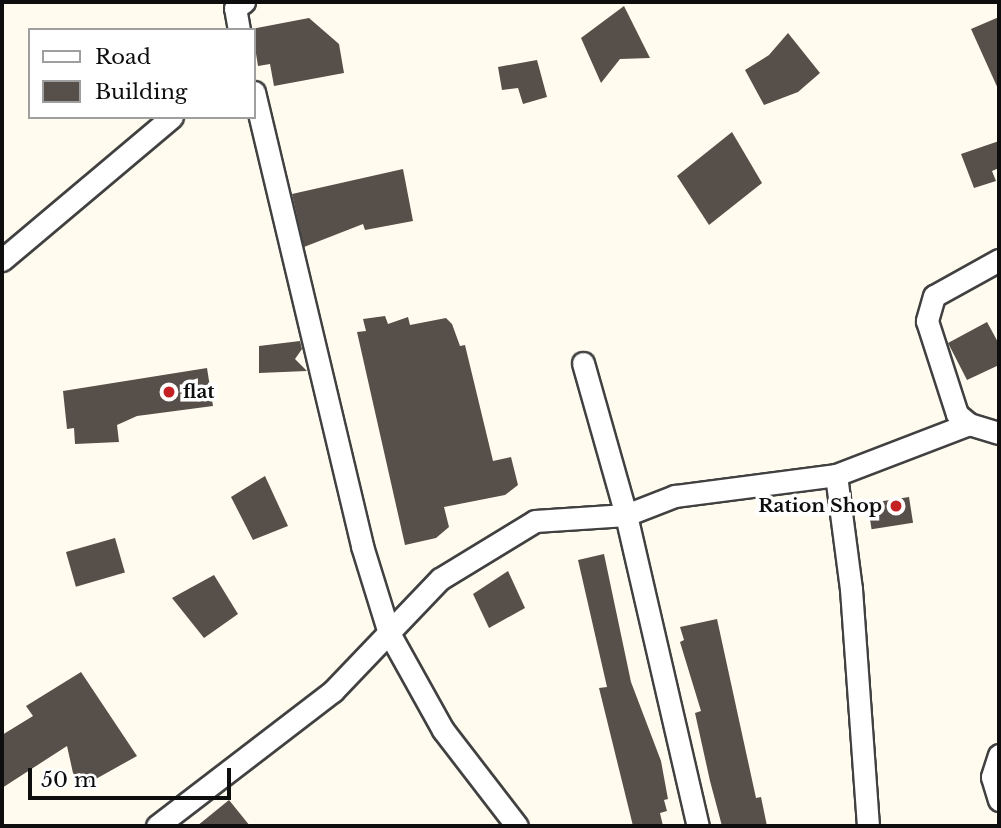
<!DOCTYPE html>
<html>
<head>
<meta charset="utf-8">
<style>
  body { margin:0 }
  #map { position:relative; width:1001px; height:828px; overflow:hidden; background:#fffcef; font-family:"Libre Baskerville",serif }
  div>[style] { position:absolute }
  .building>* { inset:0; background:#574f4a; transform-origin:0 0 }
  .roads { filter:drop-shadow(2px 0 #414141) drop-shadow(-2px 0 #414141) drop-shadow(0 2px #414141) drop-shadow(0 -2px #414141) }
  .minor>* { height:21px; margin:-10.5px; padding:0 10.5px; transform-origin:10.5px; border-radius:10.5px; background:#fff }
  .dots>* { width:19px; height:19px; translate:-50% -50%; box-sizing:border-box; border:4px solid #fff; border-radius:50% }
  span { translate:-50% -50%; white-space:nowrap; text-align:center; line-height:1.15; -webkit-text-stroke:7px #fff; paint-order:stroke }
  .poi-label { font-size:19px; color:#0e0e0e; font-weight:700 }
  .left { translate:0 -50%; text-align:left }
  .right { translate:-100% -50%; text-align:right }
  .frame { position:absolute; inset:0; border:4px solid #0e0e0e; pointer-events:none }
  .legend { position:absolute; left:28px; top:28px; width:228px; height:91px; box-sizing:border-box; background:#fff; border:2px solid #9f9f9f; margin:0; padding:9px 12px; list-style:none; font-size:21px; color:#0e0e0e }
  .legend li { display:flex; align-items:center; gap:14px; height:35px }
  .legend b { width:35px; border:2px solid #9f9f9f }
  .scale { position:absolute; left:28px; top:768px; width:203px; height:32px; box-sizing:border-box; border:4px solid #0e0e0e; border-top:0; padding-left:9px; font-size:21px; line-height:24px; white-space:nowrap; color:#0e0e0e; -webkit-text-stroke:5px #fff; paint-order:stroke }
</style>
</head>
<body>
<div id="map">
  <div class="building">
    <div style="clip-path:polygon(624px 6px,650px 58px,620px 59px,601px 83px,581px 38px)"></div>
    <div style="clip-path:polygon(999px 17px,999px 91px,971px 29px)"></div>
    <div style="clip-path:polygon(309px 18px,339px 44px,344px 73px,274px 86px,270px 64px,258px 66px,252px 29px)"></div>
    <div style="clip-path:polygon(788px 33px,820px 73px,798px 92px,764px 105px,745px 70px,769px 55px)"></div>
    <div style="clip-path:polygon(537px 60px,547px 97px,523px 104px,518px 88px,502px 90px,498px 67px)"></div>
    <div style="clip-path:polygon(732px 132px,762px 183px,709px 225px,677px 176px)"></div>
    <div style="clip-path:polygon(999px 141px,999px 168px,992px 171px,996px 181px,974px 188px,961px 154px)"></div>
    <div style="clip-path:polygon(403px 169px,413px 221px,365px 230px,363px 224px,304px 247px,292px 194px)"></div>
    <div style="clip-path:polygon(385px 316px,388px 324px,408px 317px,410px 325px,446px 318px,452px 324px,460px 346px,465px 345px,493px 461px,511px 457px,518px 485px,505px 495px,444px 507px,449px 527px,436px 538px,405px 545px,357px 332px,366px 331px,363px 319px)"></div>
    <div style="clip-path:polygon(987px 322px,999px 344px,999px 365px,967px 380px,948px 343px)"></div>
    <div style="clip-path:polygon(300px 341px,302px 349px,295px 359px,307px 371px,259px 373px,259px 346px)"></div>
    <div style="clip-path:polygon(207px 368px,213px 406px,137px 416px,117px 425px,119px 442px,75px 444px,74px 428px,67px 429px,63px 391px)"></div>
    <div style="clip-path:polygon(265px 476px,288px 526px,253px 540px,231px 497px)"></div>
    <div style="left:909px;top:497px;width:26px;height:42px;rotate:81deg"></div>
    <div style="left:115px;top:538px;width:36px;height:51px;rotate:74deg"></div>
    <div style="clip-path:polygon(604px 554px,631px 682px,661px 761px,668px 799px,664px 800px,667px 811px,660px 813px,663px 826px,633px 826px,599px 688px,607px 687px,578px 560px)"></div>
    <div style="clip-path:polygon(508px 571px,525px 608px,489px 628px,473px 594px)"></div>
    <div style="clip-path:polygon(214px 575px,238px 614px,204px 638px,172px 598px)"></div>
    <div style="clip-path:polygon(717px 619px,756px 798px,761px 797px,767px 826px,722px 826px,710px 781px,695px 713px,701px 711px,680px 642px,684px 640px,680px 627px)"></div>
    <div style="clip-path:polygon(81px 672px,137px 756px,85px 785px,73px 773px,67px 746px,2px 788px,2px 735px,33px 716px,26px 706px)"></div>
    <div style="clip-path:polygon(229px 800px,250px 826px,197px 826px)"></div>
  </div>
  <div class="roads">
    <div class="minor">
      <div style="left:239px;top:30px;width:22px;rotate:-100deg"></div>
      <div style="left:235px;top:8px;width:11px;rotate:-34deg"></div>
      <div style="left:254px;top:92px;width:467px;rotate:76.6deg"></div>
      <div style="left:362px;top:546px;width:91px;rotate:72.8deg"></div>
      <div style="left:389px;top:633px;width:111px;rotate:60.9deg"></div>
      <div style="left:443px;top:730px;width:121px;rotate:52.4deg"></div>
      <div style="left:2px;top:260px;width:222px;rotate:-40.1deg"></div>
      <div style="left:999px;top:260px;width:74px;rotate:151deg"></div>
      <div style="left:934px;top:296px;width:26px;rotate:106deg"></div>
      <div style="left:927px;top:321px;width:98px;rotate:72.1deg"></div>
      <div style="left:957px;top:414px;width:16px;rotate:40deg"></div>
      <div style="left:969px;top:424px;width:31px;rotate:17deg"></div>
      <div style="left:583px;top:363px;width:158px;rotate:74.2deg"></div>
      <div style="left:626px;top:515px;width:319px;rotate:77deg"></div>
      <div style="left:836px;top:475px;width:142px;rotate:-21deg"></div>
      <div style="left:999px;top:755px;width:23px;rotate:108deg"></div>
      <div style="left:992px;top:777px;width:24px;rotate:73deg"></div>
      <div style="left:157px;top:826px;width:222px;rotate:-37.5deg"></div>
      <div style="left:333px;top:691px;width:155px;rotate:-46.3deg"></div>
      <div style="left:440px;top:579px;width:111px;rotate:-31.4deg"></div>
      <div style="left:535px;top:521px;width:91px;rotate:-3.8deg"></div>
      <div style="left:626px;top:515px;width:53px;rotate:-21.2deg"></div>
      <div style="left:675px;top:496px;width:162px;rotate:-7.4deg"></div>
      <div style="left:836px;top:475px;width:115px;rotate:82.5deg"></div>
      <div style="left:851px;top:589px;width:238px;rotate:85.9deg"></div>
    </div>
  </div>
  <div class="dots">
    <div style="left:169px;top:392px;background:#c32123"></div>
    <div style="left:896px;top:506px;background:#c32123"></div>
  </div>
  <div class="poi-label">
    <span class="left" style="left:183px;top:392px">flat</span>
    <span class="right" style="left:882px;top:506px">Ration Shop</span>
  </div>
  <div class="frame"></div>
  <ul class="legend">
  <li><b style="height:9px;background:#fff"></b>Road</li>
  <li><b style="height:19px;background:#574f4a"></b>Building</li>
  </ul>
  <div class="scale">50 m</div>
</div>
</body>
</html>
